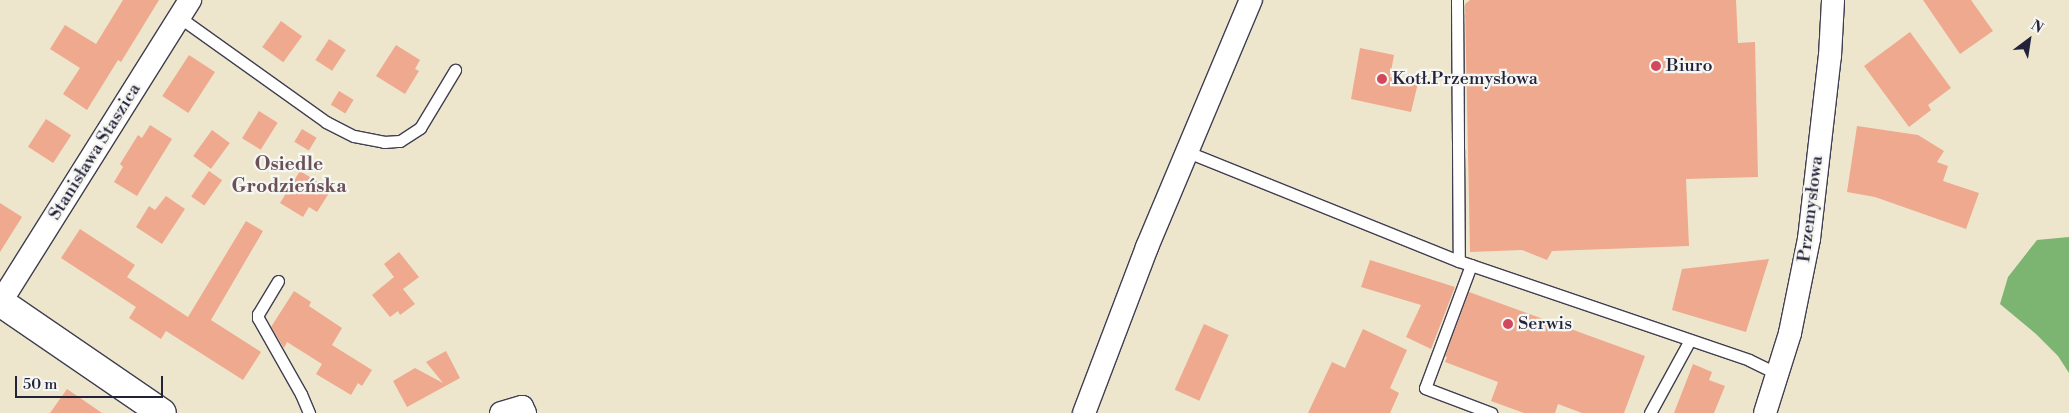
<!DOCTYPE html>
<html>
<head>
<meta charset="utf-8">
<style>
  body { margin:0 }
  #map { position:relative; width:2069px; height:413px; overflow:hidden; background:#ede6cc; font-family:"Libre Bodoni",serif }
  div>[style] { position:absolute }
  .forest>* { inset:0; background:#7cb471 }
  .building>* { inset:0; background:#efa98e; transform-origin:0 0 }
  .roads { filter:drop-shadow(1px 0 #403f51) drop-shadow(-1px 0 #403f51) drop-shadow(0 1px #403f51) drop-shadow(0 -1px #403f51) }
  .service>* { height:11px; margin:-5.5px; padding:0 5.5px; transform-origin:5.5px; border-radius:5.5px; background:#fff }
  .minor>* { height:22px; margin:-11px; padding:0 11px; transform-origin:11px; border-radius:11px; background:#fff }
  .tertiary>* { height:28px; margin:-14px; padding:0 14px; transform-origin:14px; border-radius:14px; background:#fff }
  .dots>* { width:14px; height:14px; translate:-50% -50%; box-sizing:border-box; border:2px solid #f6f6f2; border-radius:50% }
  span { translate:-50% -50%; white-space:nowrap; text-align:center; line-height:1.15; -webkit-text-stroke:4.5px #f6f6f2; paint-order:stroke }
  .poi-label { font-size:18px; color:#22223b }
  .left { translate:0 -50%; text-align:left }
  .street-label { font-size:18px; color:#22223b }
  .neighbourhood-label { font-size:19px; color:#6a5158; font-weight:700 }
  .north { position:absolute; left:2004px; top:15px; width:50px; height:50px; -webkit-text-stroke:4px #f6f6f2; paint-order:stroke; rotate:31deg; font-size:14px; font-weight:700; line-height:20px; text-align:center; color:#22223b }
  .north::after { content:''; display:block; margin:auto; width:18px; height:22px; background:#22223b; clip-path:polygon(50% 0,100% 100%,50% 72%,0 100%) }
  .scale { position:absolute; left:15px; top:376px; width:148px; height:22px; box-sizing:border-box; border:2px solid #22223b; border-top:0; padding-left:6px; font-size:15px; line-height:18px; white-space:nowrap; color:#22223b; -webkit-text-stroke:4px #f6f6f2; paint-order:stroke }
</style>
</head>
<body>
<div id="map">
  <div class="forest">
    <div style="clip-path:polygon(2069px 237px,2069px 373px,2058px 356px,2036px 334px,2000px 304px,2008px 277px,2037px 240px)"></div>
  </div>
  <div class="building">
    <div style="clip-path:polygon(123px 0,159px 0,121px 62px,118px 60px,87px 110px,63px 94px,80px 68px,50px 49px,65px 25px,96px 44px)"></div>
    <div style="clip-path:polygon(1470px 0,1736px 0,1738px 43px,1755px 42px,1758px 177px,1686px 179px,1689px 246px,1552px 251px,1547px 260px,1522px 250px,1470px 252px,1465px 4px)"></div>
    <div style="clip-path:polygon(1923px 0,1971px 0,1993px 31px,1960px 54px)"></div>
    <div style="left:281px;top:21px;width:26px;height:32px;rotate:36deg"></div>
    <div style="clip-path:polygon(1910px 32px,1951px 88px,1928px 105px,1931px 110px,1909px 127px,1864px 66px)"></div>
    <div style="left:329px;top:39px;width:20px;height:25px;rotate:33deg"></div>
    <div style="clip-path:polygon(396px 45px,420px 60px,415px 69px,419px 71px,405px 94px,376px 76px)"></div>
    <div style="clip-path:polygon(1360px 48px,1394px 55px,1390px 77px,1418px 83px,1411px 112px,1351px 99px)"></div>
    <div style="left:189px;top:55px;width:31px;height:49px;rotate:33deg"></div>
    <div style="left:339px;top:91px;width:17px;height:16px;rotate:31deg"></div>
    <div style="left:259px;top:111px;width:22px;height:32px;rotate:32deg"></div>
    <div style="left:46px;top:119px;width:30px;height:33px;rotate:33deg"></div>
    <div style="clip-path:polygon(150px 125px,172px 139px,137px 196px,114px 182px,123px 167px,120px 164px,138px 135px,142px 138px)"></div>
    <div style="clip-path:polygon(1857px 126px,1918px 135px,1944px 151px,1937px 162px,1948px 166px,1943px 181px,1979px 193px,1966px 229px,1875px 197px,1847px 192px)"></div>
    <div style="left:302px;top:129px;width:17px;height:15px;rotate:31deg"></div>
    <div style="left:212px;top:130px;width:22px;height:32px;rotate:36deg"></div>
    <div style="left:209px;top:171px;width:16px;height:31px;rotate:35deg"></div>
    <div style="clip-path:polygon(300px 171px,331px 190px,317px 212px,309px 207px,303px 217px,280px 203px)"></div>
    <div style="clip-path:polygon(166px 196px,185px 209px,162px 244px,136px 227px,149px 206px,155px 210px)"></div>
    <div style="clip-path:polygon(0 203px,22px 217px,0 252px)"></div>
    <div style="clip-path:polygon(246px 221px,263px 231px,211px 320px,261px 352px,243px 380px,166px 331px,161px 339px,129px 318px,136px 307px,61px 258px,80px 229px,135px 265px,127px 277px,188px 317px)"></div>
    <div style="clip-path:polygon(399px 252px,419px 277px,403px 289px,415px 304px,400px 315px,398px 311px,390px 317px,372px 295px,394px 277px,384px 264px)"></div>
    <div style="clip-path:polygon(1769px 259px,1746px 332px,1672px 310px,1682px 269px)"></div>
    <div style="clip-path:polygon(1370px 260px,1455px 287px,1431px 349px,1406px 337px,1421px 305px,1361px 287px)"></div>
    <div style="clip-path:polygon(294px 291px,311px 302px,309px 306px,342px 328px,332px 345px,372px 370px,362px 386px,358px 383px,351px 395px,316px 374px,322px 364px,287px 342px,284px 348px,271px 327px)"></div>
    <div style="clip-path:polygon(1469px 292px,1645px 356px,1624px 413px,1582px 413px,1558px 404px,1555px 413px,1524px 413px,1491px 401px,1498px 382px,1445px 362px,1447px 357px,1445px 356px)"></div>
    <div style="left:1204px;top:324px;width:27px;height:72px;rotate:24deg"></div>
    <div style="clip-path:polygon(1363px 329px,1407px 350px,1390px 388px,1399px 393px,1390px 413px,1308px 413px,1332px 362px,1345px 368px)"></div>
    <div style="clip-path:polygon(446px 351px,460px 378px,407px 407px,393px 381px,415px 368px,443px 383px,426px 362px)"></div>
    <div style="clip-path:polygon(1693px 364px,1712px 372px,1709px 380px,1725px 386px,1714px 413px,1674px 413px)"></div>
    <div style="clip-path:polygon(67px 389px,102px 413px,50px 413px)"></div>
  </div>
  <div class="roads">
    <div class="service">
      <div style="left:1457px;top:0;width:261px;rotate:89.6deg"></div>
      <div style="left:1459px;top:261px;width:306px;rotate:18.8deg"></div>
      <div style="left:1749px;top:360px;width:32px;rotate:26deg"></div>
      <div style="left:179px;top:17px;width:181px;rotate:35.5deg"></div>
      <div style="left:326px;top:122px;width:31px;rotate:27deg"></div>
      <div style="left:354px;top:136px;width:31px;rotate:11deg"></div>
      <div style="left:384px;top:142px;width:16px;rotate:-4deg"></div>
      <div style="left:400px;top:141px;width:24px;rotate:-33deg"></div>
      <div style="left:420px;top:128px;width:68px;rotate:-58.9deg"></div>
      <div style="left:1185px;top:151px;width:295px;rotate:21.9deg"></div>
      <div style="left:1471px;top:265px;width:131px;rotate:110.5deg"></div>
      <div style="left:1425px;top:388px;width:71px;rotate:20.7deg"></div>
      <div style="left:278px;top:281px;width:39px;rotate:121deg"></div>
      <div style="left:258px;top:314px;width:4px;rotate:90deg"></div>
      <div style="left:258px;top:318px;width:87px;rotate:60.5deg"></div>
      <div style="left:301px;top:394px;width:21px;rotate:67deg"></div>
      <div style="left:1650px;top:413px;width:83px;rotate:-61.3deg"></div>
    </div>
    <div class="minor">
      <div style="left:0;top:303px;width:358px;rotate:-57.9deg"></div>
      <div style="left:501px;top:413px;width:22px;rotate:-16deg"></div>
      <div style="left:522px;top:407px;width:7px;rotate:63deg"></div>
      <div style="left:1084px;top:413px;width:178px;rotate:-69.2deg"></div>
      <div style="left:1147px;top:247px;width:268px;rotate:-67.2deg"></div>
      <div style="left:1765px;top:413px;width:84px;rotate:-72.6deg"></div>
      <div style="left:1790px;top:333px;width:96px;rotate:-78.6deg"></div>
      <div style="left:1809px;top:239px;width:184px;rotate:-83.5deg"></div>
      <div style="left:1830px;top:56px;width:56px;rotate:-86.9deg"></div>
    </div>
    <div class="tertiary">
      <div style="left:0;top:302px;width:196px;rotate:34.4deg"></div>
    </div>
  </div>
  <div class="dots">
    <div style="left:1656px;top:66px;background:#d1495b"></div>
    <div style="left:1382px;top:79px;background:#d1495b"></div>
    <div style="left:1508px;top:324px;background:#d1495b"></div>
  </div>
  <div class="poi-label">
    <span class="left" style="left:1666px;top:66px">Biuro</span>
    <span class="left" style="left:1392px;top:79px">Kotł.Przemysłowa</span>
    <span class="left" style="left:1518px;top:324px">Serwis</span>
  </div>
  <div class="street-label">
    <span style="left:95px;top:152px;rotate:-58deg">Stanisława Staszica</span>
    <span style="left:1811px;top:209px;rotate:-83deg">Przemysłowa</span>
  </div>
  <div class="neighbourhood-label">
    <span style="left:289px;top:176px">Osiedle<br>Grodzieńska</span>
  </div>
  <div class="north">N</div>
  <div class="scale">50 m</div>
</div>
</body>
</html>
